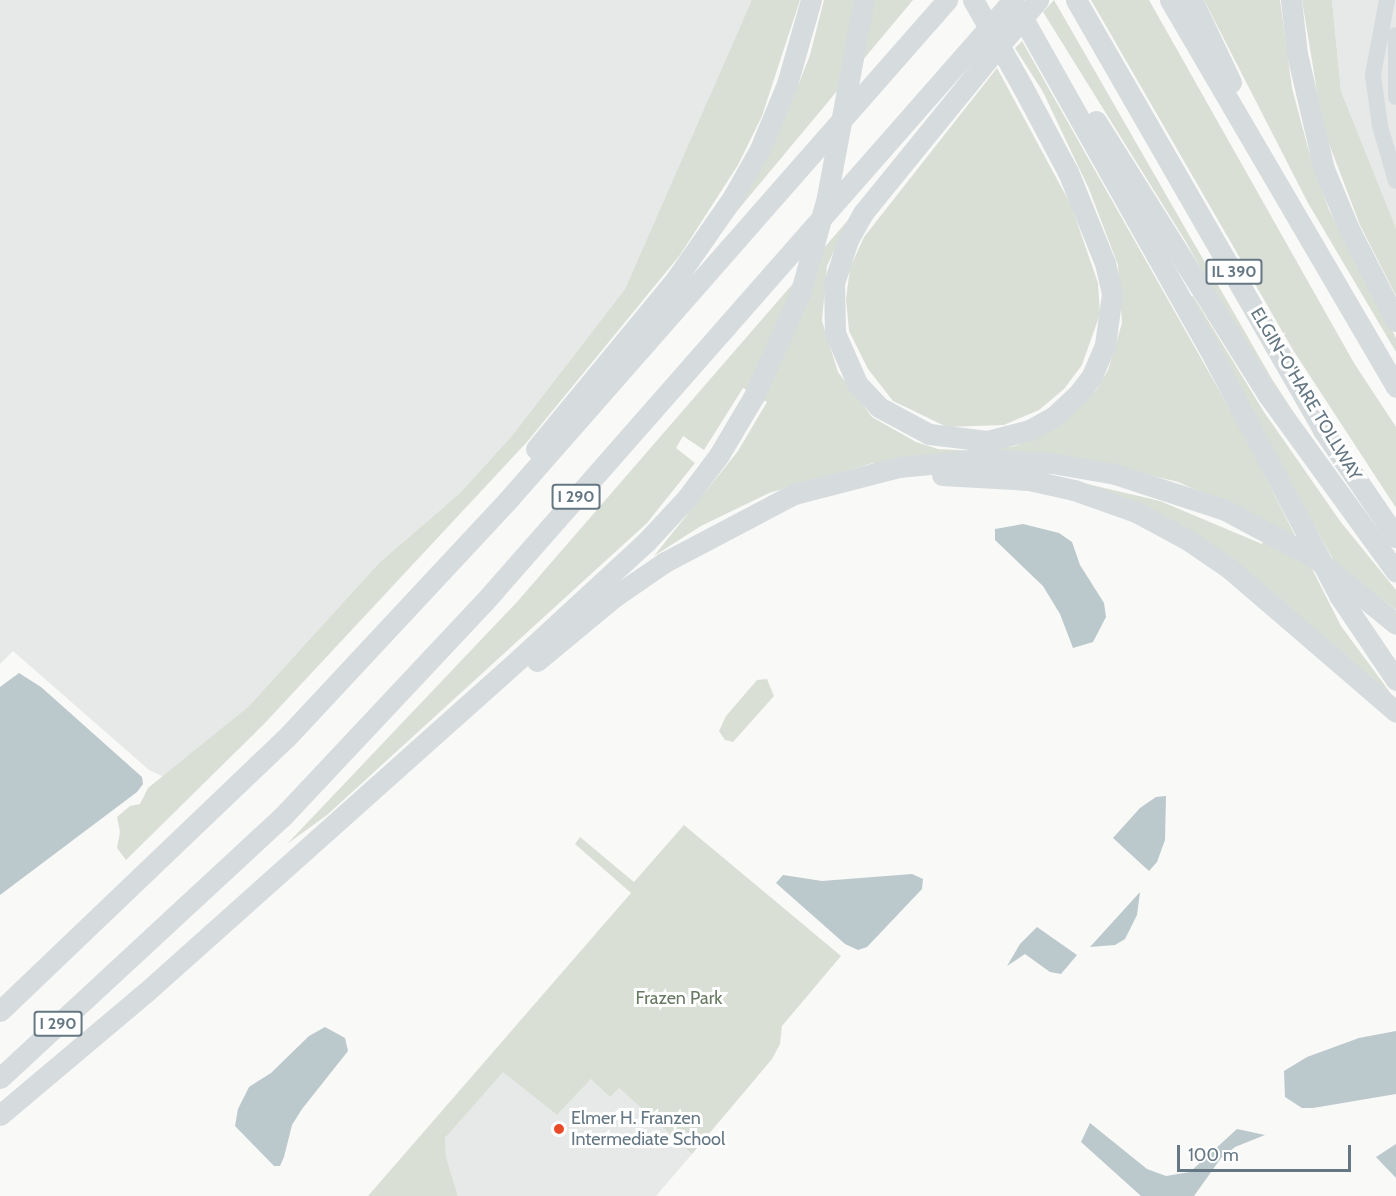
<!DOCTYPE html>
<html>
<head>
<meta charset="utf-8">
<style>
  body { margin:0 }
  #map { position:relative; width:1396px; height:1196px; overflow:hidden; background:#f9f9f7; font-family:Cabin,sans-serif }
  div>[style] { position:absolute }
  .built>* { inset:0; background:#e7e9e8 }
  .green>* { inset:0; background:#dadfd6 }
  .water>* { inset:0; background:#bbc8cc }
  .secondary>* { height:16px; margin:-8px; padding:0 8px; transform-origin:8px; border-radius:8px; background:#d6dbde }
  .highway>* { height:21px; margin:-10.5px; padding:0 10.5px; transform-origin:10.5px; border-radius:10.5px; background:#d6dbde }
  .dots>* { width:16px; height:16px; translate:-50% -50%; box-sizing:border-box; border:3px solid #fff; border-radius:50% }
  span { translate:-50% -50%; white-space:nowrap; text-align:center; line-height:1.15; -webkit-text-stroke:6px #fff; paint-order:stroke }
  .shield-label span { padding:2px 4px; background:#fff; border:2px solid; border-radius:4px; -webkit-text-stroke-width:0 }
  .shield-label { font-size:16px; color:#647783; font-weight:700 }
  .street-label { font-size:18px; color:#647783 }
  .park-label { font-size:18px; color:#687a63 }
  .poi-label { font-size:18px; color:#647783 }
  .left { translate:0 -50%; text-align:left }
  .scale { position:absolute; left:1177px; top:1145px; width:174px; height:27px; box-sizing:border-box; border:3px solid #647783; border-top:0; padding-left:8px; font-size:18px; line-height:21px; white-space:nowrap; color:#647783; -webkit-text-stroke:4px #fff; paint-order:stroke }
</style>
</head>
<body>
<div id="map">
  <div class="built">
    <div style="clip-path:polygon(0 0,753px 0,625px 289px,511px 437px,460px 493px,379px 563px,248px 707px,164px 777px,149px 770px,13px 651px,0 664px)"></div>
    <div style="clip-path:polygon(1332px 0,1396px 0,1396px 228px,1341px 91px)"></div>
    <div style="clip-path:polygon(503px 1071px,557px 1115px,591px 1079px,619px 1088px,692px 1154px,656px 1196px,458px 1196px,446px 1157px,445px 1138px)"></div>
  </div>
  <div class="green">
    <div style="clip-path:polygon(752px 0,800px 0,762px 116px,738px 165px,680px 255px,527px 442px,264px 724px,126px 860px,117px 848px,120px 832px,117px 817px,130px 806px,140px 804px,148px 788px,248px 707px,379px 563px,460px 493px,511px 437px,625px 289px)"></div>
    <div style="clip-path:polygon(824px 0,913px 0,727px 223px,769px 152px,793px 98px,810px 55px)"></div>
    <div style="clip-path:polygon(1054px 0,1272px 379px,1343px 489px,1248px 353px,1186px 242px,1043px 12px)"></div>
    <div style="clip-path:polygon(1091px 0,1149px 0,1354px 363px,1396px 427px,1396px 508px,1293px 350px)"></div>
    <div style="clip-path:polygon(1204px 0,1280px 0,1292px 88px,1308px 148px,1329px 210px,1396px 338px,1396px 352px,1308px 203px)"></div>
    <div style="clip-path:polygon(1302px 0,1332px 0,1341px 91px,1396px 228px,1396px 296px,1360px 225px,1323px 128px)"></div>
    <div style="clip-path:polygon(1022px 41px,1242px 431px,1341px 626px,1392px 695px,1247px 572px,1083px 483px,1160px 501px,1262px 544px,1270px 523px,1178px 482px,1125px 469px,873px 463px,769px 493px,701px 526px,654px 556px,738px 451px,767px 402px,743px 388px,704px 450px,683px 436px,676px 448px,695px 463px,647px 523px,327px 815px,287px 844px,517px 602px,849px 219px,827px 266px,822px 321px,838px 372px,872px 417px,916px 442px,938px 449px,977px 451px,1015px 446px,1045px 434px,1096px 390px,1108px 370px,1122px 323px,1118px 265px,1089px 189px,1043px 92px,1015px 48px)"></div>
    <div style="clip-path:polygon(997px 68px,1071px 205px,1098px 283px,1100px 314px,1082px 365px,1064px 389px,1039px 410px,1004px 425px,947px 427px,893px 401px,868px 369px,849px 331px,846px 299px,850px 268px,864px 237px)"></div>
    <div style="clip-path:polygon(1193px 296px,1264px 412px,1340px 521px,1396px 590px,1396px 610px,1335px 563px,1188px 299px)"></div>
    <div style="clip-path:polygon(767px 679px,774px 696px,733px 742px,725px 740px,719px 731px,726px 716px,757px 680px)"></div>
    <div style="clip-path:polygon(684px 825px,841px 956px,782px 1026px,780px 1044px,772px 1059px,692px 1154px,619px 1088px,610px 1097px,591px 1079px,557px 1115px,503px 1072px,445px 1138px,446px 1157px,458px 1196px,368px 1196px,631px 893px,575px 844px,580px 837px,634px 882px)"></div>
  </div>
  <div class="water">
    <div style="clip-path:polygon(1023px 524px,1059px 533px,1072px 542px,1080px 565px,1104px 603px,1106px 617px,1093px 642px,1073px 648px,1060px 614px,1043px 586px,995px 540px,995px 529px)"></div>
    <div style="clip-path:polygon(19px 673px,41px 687px,142px 777px,143px 784px,137px 792px,0 895px,0 687px)"></div>
    <div style="clip-path:polygon(1166px 796px,1165px 840px,1157px 862px,1149px 871px,1113px 838px,1140px 808px,1156px 797px)"></div>
    <div style="clip-path:polygon(912px 874px,923px 879px,922px 889px,867px 947px,858px 950px,845px 944px,776px 883px,783px 875px,822px 881px)"></div>
    <div style="clip-path:polygon(1140px 892px,1137px 915px,1125px 939px,1115px 945px,1090px 947px)"></div>
    <div style="clip-path:polygon(1037px 927px,1077px 955px,1061px 974px,1050px 972px,1025px 954px,1007px 966px,1020px 944px)"></div>
    <div style="clip-path:polygon(325px 1027px,345px 1038px,348px 1051px,302px 1109px,292px 1125px,284px 1157px,280px 1166px,274px 1166px,235px 1126px,238px 1109px,249px 1087px,271px 1073px,309px 1036px)"></div>
    <div style="clip-path:polygon(1396px 1031px,1396px 1094px,1313px 1108px,1302px 1108px,1285px 1097px,1284px 1071px,1307px 1057px,1359px 1038px)"></div>
    <div style="clip-path:polygon(1090px 1123px,1147px 1169px,1166px 1176px,1190px 1172px,1237px 1129px,1265px 1135px,1235px 1147px,1221px 1158px,1194px 1196px,1141px 1196px,1081px 1142px)"></div>
    <div style="clip-path:polygon(1396px 1144px,1396px 1178px,1376px 1157px)"></div>
  </div>
  <div class="secondary">
    <div style="left:1387px;top:0;width:76px;rotate:100.6deg"></div>
    <div style="left:1373px;top:75px;width:51px;rotate:82.2deg"></div>
    <div style="left:1380px;top:126px;width:57px;rotate:73.8deg"></div>
    <div style="left:1396px;top:35px;width:62px;rotate:90deg"></div>
  </div>
  <div class="highway">
    <div style="left:973px;top:0;width:54px;rotate:60.1deg"></div>
    <div style="left:1000px;top:47px;width:45px;rotate:60.6deg"></div>
    <div style="left:1022px;top:86px;width:98px;rotate:61.9deg"></div>
    <div style="left:1068px;top:172px;width:98px;rotate:67.9deg"></div>
    <div style="left:1105px;top:263px;width:32px;rotate:77deg"></div>
    <div style="left:1112px;top:294px;width:51px;rotate:97.8deg"></div>
    <div style="left:1105px;top:345px;width:34px;rotate:113deg"></div>
    <div style="left:1092px;top:376px;width:24px;rotate:128deg"></div>
    <div style="left:1077px;top:395px;width:33px;rotate:137deg"></div>
    <div style="left:1053px;top:417px;width:26px;rotate:151deg"></div>
    <div style="left:1030px;top:430px;width:44px;rotate:165.7deg"></div>
    <div style="left:987px;top:441px;width:58px;rotate:-173.1deg"></div>
    <div style="left:929px;top:434px;width:57px;rotate:-151.6deg"></div>
    <div style="left:879px;top:407px;width:33px;rotate:-133deg"></div>
    <div style="left:857px;top:383px;width:55px;rotate:-113.7deg"></div>
    <div style="left:835px;top:333px;width:50px;rotate:-91.1deg"></div>
    <div style="left:834px;top:283px;width:45px;rotate:-72deg"></div>
    <div style="left:848px;top:240px;width:31px;rotate:-61deg"></div>
    <div style="left:863px;top:213px;width:214px;rotate:-50.9deg"></div>
    <div style="left:998px;top:47px;width:62px;rotate:-49.6deg"></div>
    <div style="left:1076px;top:0;width:496px;rotate:60.1deg"></div>
    <div style="left:1323px;top:430px;width:130px;rotate:55.7deg"></div>
    <div style="left:1170px;top:0;width:448px;rotate:59.7deg"></div>
    <div style="left:1192px;top:0;width:91px;rotate:64.6deg"></div>
    <div style="left:1291px;top:0;width:54px;rotate:83.7deg"></div>
    <div style="left:1297px;top:54px;width:118px;rotate:76.8deg"></div>
    <div style="left:1324px;top:169px;width:63px;rotate:67.5deg"></div>
    <div style="left:1348px;top:227px;width:106px;rotate:62.9deg"></div>
    <div style="left:1017px;top:8px;width:402px;rotate:60.6deg"></div>
    <div style="left:1214px;top:358px;width:270px;rotate:62.2deg"></div>
    <div style="left:1340px;top:597px;width:100px;rotate:56deg"></div>
    <div style="left:1096px;top:121px;width:324px;rotate:57.9deg"></div>
    <div style="left:1268px;top:395px;width:218px;rotate:54.1deg"></div>
    <div style="left:536px;top:449px;width:220px;rotate:-50.5deg"></div>
    <div style="left:676px;top:279px;width:100px;rotate:-55.2deg"></div>
    <div style="left:733px;top:197px;width:55px;rotate:-60.6deg"></div>
    <div style="left:760px;top:149px;width:70px;rotate:-67.4deg"></div>
    <div style="left:787px;top:84px;width:87px;rotate:-74.1deg"></div>
    <div style="left:942px;top:475px;width:87px;rotate:3.3deg"></div>
    <div style="left:1029px;top:480px;width:46px;rotate:12.5deg"></div>
    <div style="left:1074px;top:490px;width:66px;rotate:19.5deg"></div>
    <div style="left:1136px;top:512px;width:59px;rotate:28.3deg"></div>
    <div style="left:1188px;top:540px;width:51px;rotate:34.6deg"></div>
    <div style="left:1230px;top:569px;width:219px;rotate:40.7deg"></div>
    <div style="left:537px;top:661px;width:100px;rotate:-39.7deg"></div>
    <div style="left:614px;top:597px;width:62px;rotate:-34.5deg"></div>
    <div style="left:665px;top:562px;width:146px;rotate:-27.8deg"></div>
    <div style="left:794px;top:494px;width:108px;rotate:-14.4deg"></div>
    <div style="left:899px;top:467px;width:83px;rotate:-5.5deg"></div>
    <div style="left:982px;top:459px;width:70px;rotate:3.3deg"></div>
    <div style="left:1052px;top:463px;width:64px;rotate:9.9deg"></div>
    <div style="left:1115px;top:474px;width:116px;rotate:18.1deg"></div>
    <div style="left:1225px;top:510px;width:102px;rotate:28.1deg"></div>
    <div style="left:1315px;top:558px;width:104px;rotate:39.2deg"></div>
    <div style="left:0;top:1011px;width:395px;rotate:-43.7deg"></div>
    <div style="left:286px;top:738px;width:324px;rotate:-47deg"></div>
    <div style="left:507px;top:501px;width:667px;rotate:-48.71deg"></div>
    <div style="left:0;top:1078px;width:386px;rotate:-42.8deg"></div>
    <div style="left:283px;top:816px;width:295px;rotate:-46.8deg"></div>
    <div style="left:485px;top:601px;width:800px;rotate:-48.7deg"></div>
    <div style="left:0;top:1115px;width:189px;rotate:-40.1deg"></div>
    <div style="left:145px;top:993px;width:500px;rotate:-41.76deg"></div>
    <div style="left:518px;top:660px;width:174px;rotate:-42.7deg"></div>
    <div style="left:646px;top:542px;width:59px;rotate:-47.1deg"></div>
    <div style="left:686px;top:499px;width:55px;rotate:-53.1deg"></div>
    <div style="left:719px;top:455px;width:69px;rotate:-59.3deg"></div>
    <div style="left:754px;top:396px;width:115px;rotate:-65.9deg"></div>
    <div style="left:801px;top:291px;width:98px;rotate:-74.5deg"></div>
    <div style="left:827px;top:197px;width:200px;rotate:-79.4deg"></div>
  </div>
  <div class="dots">
    <div style="left:559px;top:1129px;background:#e94b28"></div>
  </div>
  <div class="shield-label">
    <span style="left:1234px;top:272px">IL 390</span>
    <span style="left:576px;top:497px">I 290</span>
    <span style="left:58px;top:1024px">I 290</span>
  </div>
  <div class="street-label">
    <span style="left:1306px;top:394px;rotate:59deg">ELGIN-O'HARE TOLLWAY</span>
  </div>
  <div class="park-label">
    <span style="left:679px;top:998px">Frazen Park</span>
  </div>
  <div class="poi-label">
    <span class="left" style="left:571px;top:1129px">Elmer H. Franzen<br>Intermediate School</span>
  </div>
  <div class="scale">100 m</div>
</div>
</body>
</html>
